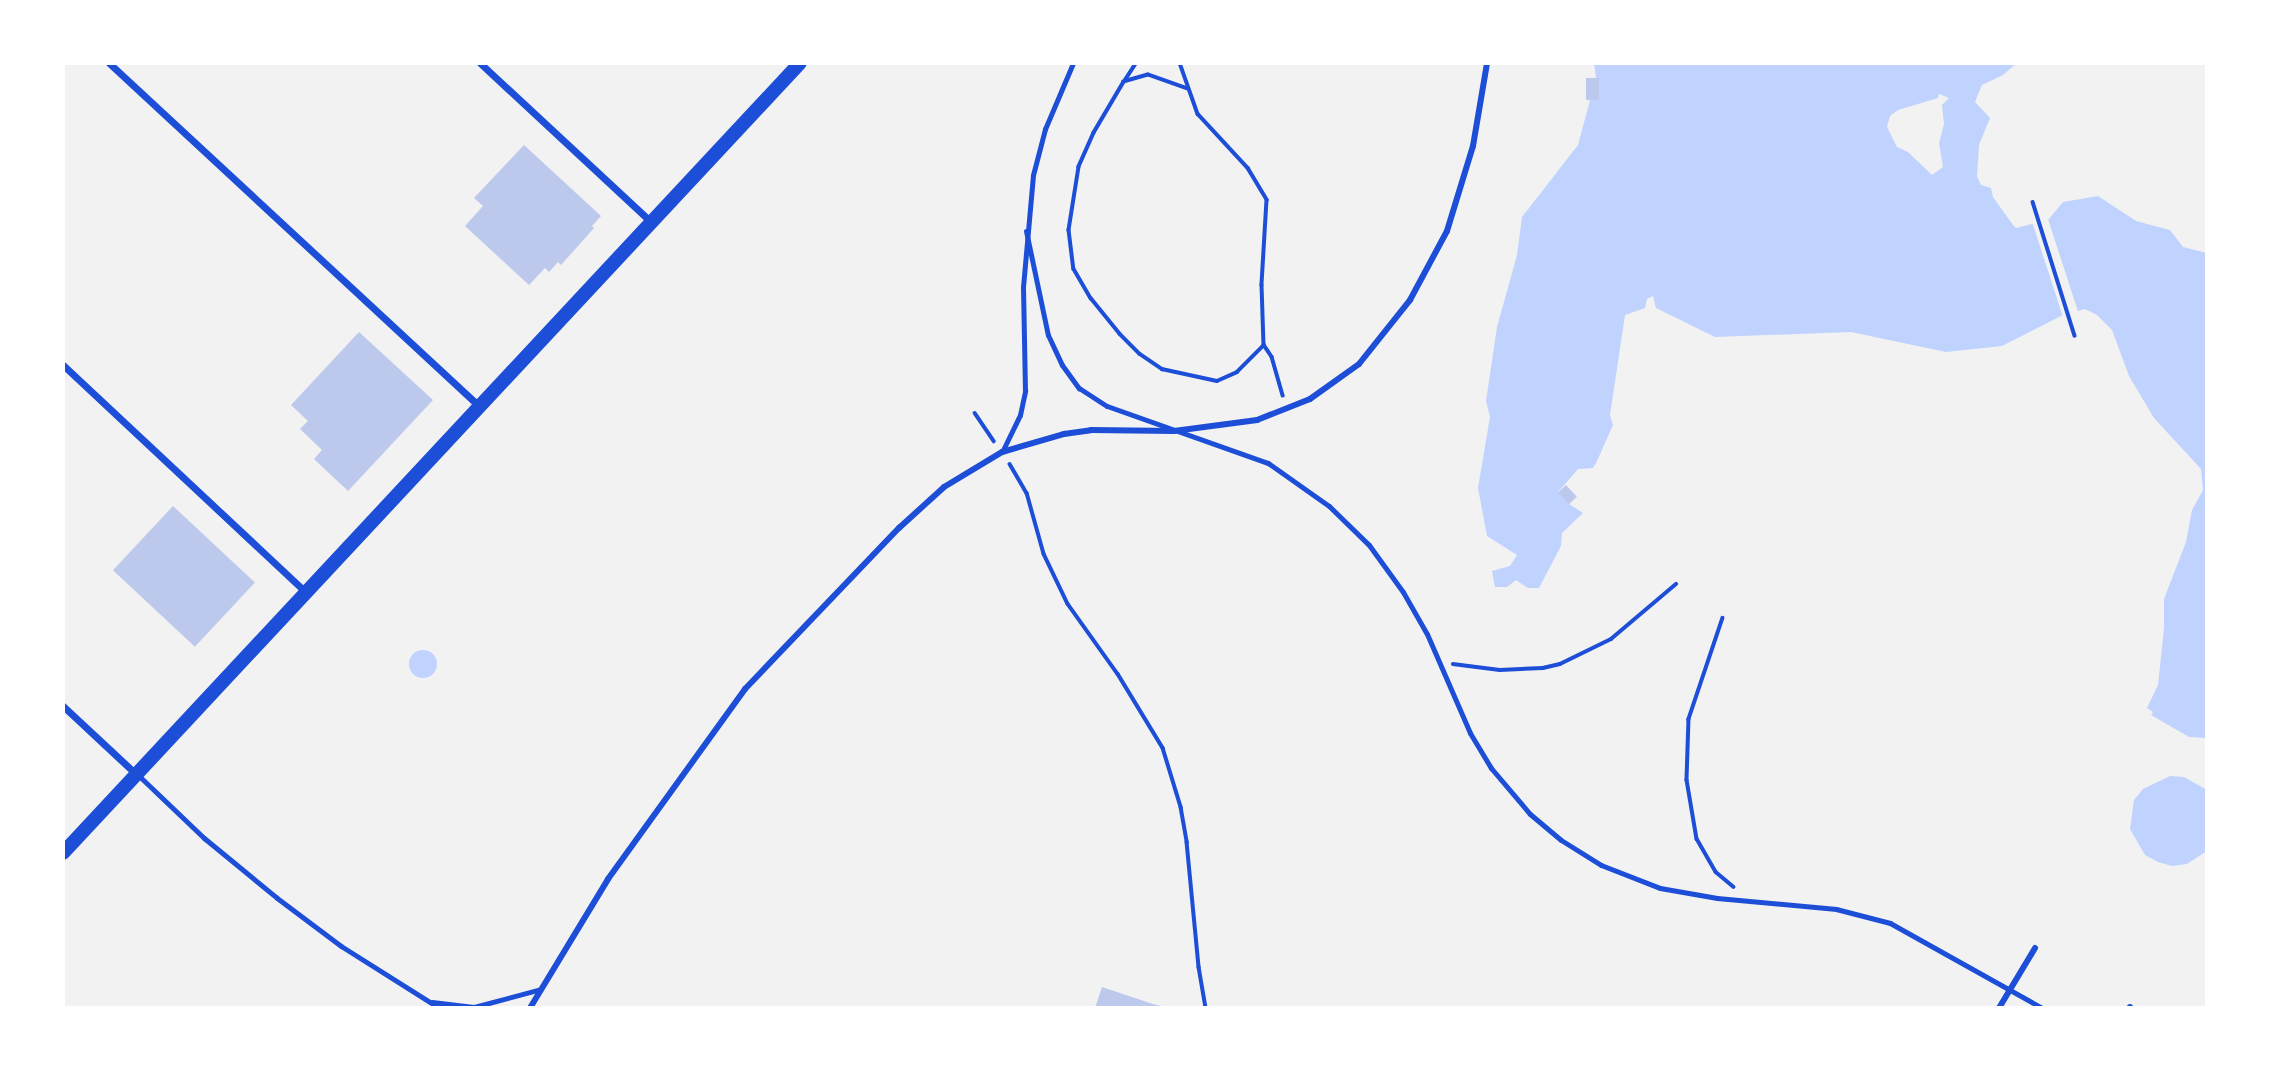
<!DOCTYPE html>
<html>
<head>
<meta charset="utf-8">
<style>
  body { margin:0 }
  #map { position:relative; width:2270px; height:1071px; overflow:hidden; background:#f2f2f2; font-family:"Golos Text",sans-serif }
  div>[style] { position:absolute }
  .water>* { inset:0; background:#bfd3fe }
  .round { border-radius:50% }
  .pier>* { inset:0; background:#f2f2f2; transform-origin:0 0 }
  .building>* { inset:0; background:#bdc9ec; transform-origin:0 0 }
  .path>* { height:3.5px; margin:-1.75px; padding:0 1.75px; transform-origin:1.75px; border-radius:1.75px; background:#1d4ed8 }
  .service>* { height:5px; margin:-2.5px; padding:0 2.5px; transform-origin:2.5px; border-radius:2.5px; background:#1d4ed8 }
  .pedestrian>* { height:6px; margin:-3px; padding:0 3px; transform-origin:3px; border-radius:3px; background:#1d4ed8 }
  .minor>* { height:7px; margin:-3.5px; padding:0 3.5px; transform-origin:3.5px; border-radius:3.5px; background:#1d4ed8 }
  .secondary>* { height:14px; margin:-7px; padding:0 7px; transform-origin:7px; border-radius:7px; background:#1d4ed8 }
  span { translate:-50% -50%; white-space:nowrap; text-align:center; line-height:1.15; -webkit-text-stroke:5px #fff; paint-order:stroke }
  .frame { position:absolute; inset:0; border:65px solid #fff; pointer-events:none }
</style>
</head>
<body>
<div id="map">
  <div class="water">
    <div style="clip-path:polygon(evenodd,1594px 63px,2017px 63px,2003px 75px,1982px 85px,1975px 102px,1990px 118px,1979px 145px,1977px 176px,1981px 185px,1991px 188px,1993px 197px,2013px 225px,2016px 228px,2048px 220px,2063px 202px,2098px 196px,2136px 221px,2170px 230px,2183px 247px,2207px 253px,2207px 738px,2189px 737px,2151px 715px,2153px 712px,2147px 708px,2158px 685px,2164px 628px,2164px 599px,2186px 542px,2192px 510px,2203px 490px,2201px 469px,2154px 418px,2129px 376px,2112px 330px,2097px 315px,2085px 309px,2061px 316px,2002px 346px,1946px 352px,1851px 332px,1715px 337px,1656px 308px,1653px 296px,1647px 299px,1645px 308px,1625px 315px,1610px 415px,1613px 425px,1597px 461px,1593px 468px,1578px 469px,1558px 492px,1569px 504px,1583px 513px,1562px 533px,1561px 546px,1539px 588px,1528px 588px,1516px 580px,1507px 587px,1495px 587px,1492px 571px,1510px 566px,1517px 555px,1487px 536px,1478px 488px,1490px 417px,1486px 401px,1497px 327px,1517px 255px,1522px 217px,1578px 145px,1596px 78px,1594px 63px,1939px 94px,1949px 98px,1942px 105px,1944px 124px,1939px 143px,1943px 167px,1932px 175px,1908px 152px,1897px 147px,1887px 127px,1890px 116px,1898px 110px,1938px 98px,1939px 94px)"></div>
    <div class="round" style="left:409px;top:650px;width:28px;height:28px"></div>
    <div style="clip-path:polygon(2170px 776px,2184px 777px,2207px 790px,2207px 851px,2187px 864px,2172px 866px,2158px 862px,2145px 855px,2130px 829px,2134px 800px,2143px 789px)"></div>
  </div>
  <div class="pier">
    <div style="left:2047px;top:216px;width:103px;height:16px;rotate:72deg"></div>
  </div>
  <div class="building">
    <div style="left:1586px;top:78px;width:13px;height:22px"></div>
    <div style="clip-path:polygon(524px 145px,601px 216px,592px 226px,594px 228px,561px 265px,558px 262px,549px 272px,545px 268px,529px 285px,465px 226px,483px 206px,474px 198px)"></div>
    <div style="clip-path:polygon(359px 332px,433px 400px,348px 491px,314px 459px,322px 450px,300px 429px,308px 421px,291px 405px)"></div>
    <div style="left:1566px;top:485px;width:16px;height:11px;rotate:47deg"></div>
    <div style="left:173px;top:506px;width:112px;height:88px;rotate:43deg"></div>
    <div style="clip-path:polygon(1102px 987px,1153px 1004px,1169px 1008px,1095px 1008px)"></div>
  </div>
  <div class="path">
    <div style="left:1180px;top:63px;width:54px;rotate:70.6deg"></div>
    <div style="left:1198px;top:114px;width:74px;rotate:47.2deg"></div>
    <div style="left:1248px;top:168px;width:37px;rotate:59deg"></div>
    <div style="left:1267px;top:200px;width:85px;rotate:93.4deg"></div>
    <div style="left:1262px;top:285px;width:60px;rotate:88.1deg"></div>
    <div style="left:1264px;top:345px;width:14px;rotate:56deg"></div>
    <div style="left:1272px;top:357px;width:40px;rotate:74deg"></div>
    <div style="left:1125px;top:80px;width:20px;rotate:-57deg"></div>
    <div style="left:1188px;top:89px;width:42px;rotate:-160.7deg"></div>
    <div style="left:1148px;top:75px;width:25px;rotate:164deg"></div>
    <div style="left:1124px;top:82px;width:59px;rotate:120.5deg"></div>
    <div style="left:1094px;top:133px;width:37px;rotate:114deg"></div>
    <div style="left:1079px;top:167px;width:64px;rotate:99deg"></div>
    <div style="left:1069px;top:230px;width:39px;rotate:83deg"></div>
    <div style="left:1074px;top:269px;width:34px;rotate:60deg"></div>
    <div style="left:1091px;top:298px;width:46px;rotate:51.1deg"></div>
    <div style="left:1120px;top:334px;width:28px;rotate:45deg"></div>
    <div style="left:1140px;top:354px;width:27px;rotate:34deg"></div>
    <div style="left:1162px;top:369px;width:56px;rotate:12.3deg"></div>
    <div style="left:1217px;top:381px;width:22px;rotate:-24deg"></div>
    <div style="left:1237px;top:372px;width:38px;rotate:-45deg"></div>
    <div style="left:2033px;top:202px;width:140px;rotate:72.6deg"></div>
    <div style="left:975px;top:413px;width:34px;rotate:56deg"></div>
    <div style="left:1010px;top:464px;width:34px;rotate:60deg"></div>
    <div style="left:1027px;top:493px;width:63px;rotate:74.4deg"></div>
    <div style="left:1044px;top:554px;width:55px;rotate:64.4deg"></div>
    <div style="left:1068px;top:604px;width:86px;rotate:54.5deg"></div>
    <div style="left:1118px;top:674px;width:87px;rotate:58.7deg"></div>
    <div style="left:1163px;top:748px;width:62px;rotate:73deg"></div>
    <div style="left:1181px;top:807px;width:36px;rotate:80deg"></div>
    <div style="left:1187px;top:842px;width:126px;rotate:84.5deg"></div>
    <div style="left:1199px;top:967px;width:42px;rotate:80.3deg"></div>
    <div style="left:1723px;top:618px;width:107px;rotate:108.6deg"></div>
    <div style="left:1689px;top:719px;width:61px;rotate:91.9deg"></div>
    <div style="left:1687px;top:780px;width:60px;rotate:80.4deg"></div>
    <div style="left:1697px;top:839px;width:38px;rotate:60deg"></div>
    <div style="left:1716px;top:872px;width:23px;rotate:40deg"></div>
    <div style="left:1453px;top:664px;width:47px;rotate:7.3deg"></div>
    <div style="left:1500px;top:670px;width:43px;rotate:-2.7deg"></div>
    <div style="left:1543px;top:668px;width:17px;rotate:-13deg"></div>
    <div style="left:1560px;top:664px;width:57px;rotate:-26.1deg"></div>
    <div style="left:1611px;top:639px;width:85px;rotate:-40.2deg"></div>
  </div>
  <div class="service">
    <div style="left:1026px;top:231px;width:106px;rotate:78.1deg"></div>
    <div style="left:1048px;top:335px;width:33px;rotate:65deg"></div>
    <div style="left:1062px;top:365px;width:29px;rotate:54deg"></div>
    <div style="left:1079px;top:388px;width:33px;rotate:33deg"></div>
    <div style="left:1107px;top:406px;width:171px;rotate:19.5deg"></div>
    <div style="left:1268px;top:463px;width:75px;rotate:35.2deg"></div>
    <div style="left:1329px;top:506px;width:56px;rotate:44.3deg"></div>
    <div style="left:1369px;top:545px;width:58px;rotate:54.1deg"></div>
    <div style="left:1403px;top:592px;width:48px;rotate:60.3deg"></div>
    <div style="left:1427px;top:634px;width:108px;rotate:66.5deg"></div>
    <div style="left:1470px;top:733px;width:41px;rotate:59deg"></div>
    <div style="left:1491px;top:768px;width:60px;rotate:49.7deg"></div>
    <div style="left:1530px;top:814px;width:40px;rotate:40deg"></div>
    <div style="left:1561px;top:840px;width:47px;rotate:32deg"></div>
    <div style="left:1601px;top:865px;width:63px;rotate:21.3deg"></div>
    <div style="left:1660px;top:888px;width:58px;rotate:10deg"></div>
    <div style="left:1717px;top:898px;width:120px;rotate:5.3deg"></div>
    <div style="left:1836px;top:909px;width:56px;rotate:14.5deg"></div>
    <div style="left:1890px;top:923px;width:174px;rotate:29.2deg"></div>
    <div style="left:1002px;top:452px;width:41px;rotate:-64.1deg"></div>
    <div style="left:1020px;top:415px;width:25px;rotate:-78deg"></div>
    <div style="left:1025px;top:391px;width:104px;rotate:-91.1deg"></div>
    <div style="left:1023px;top:287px;width:112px;rotate:-84.9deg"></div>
    <div style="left:1033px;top:175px;width:48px;rotate:-75.4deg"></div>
    <div style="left:1045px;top:129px;width:72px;rotate:-67deg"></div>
    <div style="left:137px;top:774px;width:93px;rotate:43.7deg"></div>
    <div style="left:204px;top:838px;width:94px;rotate:39.4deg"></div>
    <div style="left:277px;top:898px;width:80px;rotate:36.9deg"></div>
    <div style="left:341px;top:946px;width:116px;rotate:32.3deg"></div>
    <div style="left:432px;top:1002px;width:42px;rotate:6.8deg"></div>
    <div style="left:474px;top:1007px;width:69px;rotate:-15deg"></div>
  </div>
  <div class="pedestrian">
    <div style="left:530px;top:1008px;width:151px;rotate:-58.8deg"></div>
    <div style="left:608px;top:879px;width:234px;rotate:-54.2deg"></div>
    <div style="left:745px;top:689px;width:223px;rotate:-46.3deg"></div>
    <div style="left:899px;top:528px;width:61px;rotate:-42.3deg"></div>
    <div style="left:944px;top:487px;width:68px;rotate:-31.1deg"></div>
    <div style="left:1002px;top:452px;width:65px;rotate:-16.2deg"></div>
    <div style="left:1064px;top:434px;width:27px;rotate:-8deg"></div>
    <div style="left:1091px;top:430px;width:83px;rotate:0.7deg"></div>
    <div style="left:1174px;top:431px;width:84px;rotate:-7.5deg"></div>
    <div style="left:1257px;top:420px;width:57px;rotate:-21.6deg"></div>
    <div style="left:1310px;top:399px;width:60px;rotate:-35.5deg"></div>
    <div style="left:1359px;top:364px;width:82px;rotate:-51.4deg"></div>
    <div style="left:1410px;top:300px;width:78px;rotate:-61.8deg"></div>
    <div style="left:1447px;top:231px;width:89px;rotate:-73deg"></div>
    <div style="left:1473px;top:146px;width:84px;rotate:-80.4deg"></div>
    <div style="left:1999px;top:1008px;width:70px;rotate:-59deg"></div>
    <div style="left:2130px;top:1008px;width:1px;rotate:-90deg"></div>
  </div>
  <div class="minor">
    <div style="left:109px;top:63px;width:505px;rotate:42.83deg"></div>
    <div style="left:480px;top:63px;width:233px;rotate:42.9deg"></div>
    <div style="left:63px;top:365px;width:334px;rotate:43.1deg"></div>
    <div style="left:63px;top:706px;width:100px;rotate:43deg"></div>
  </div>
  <div class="secondary">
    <div style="left:63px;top:853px;width:1080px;rotate:-46.99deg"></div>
  </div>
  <div class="frame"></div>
</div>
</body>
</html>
